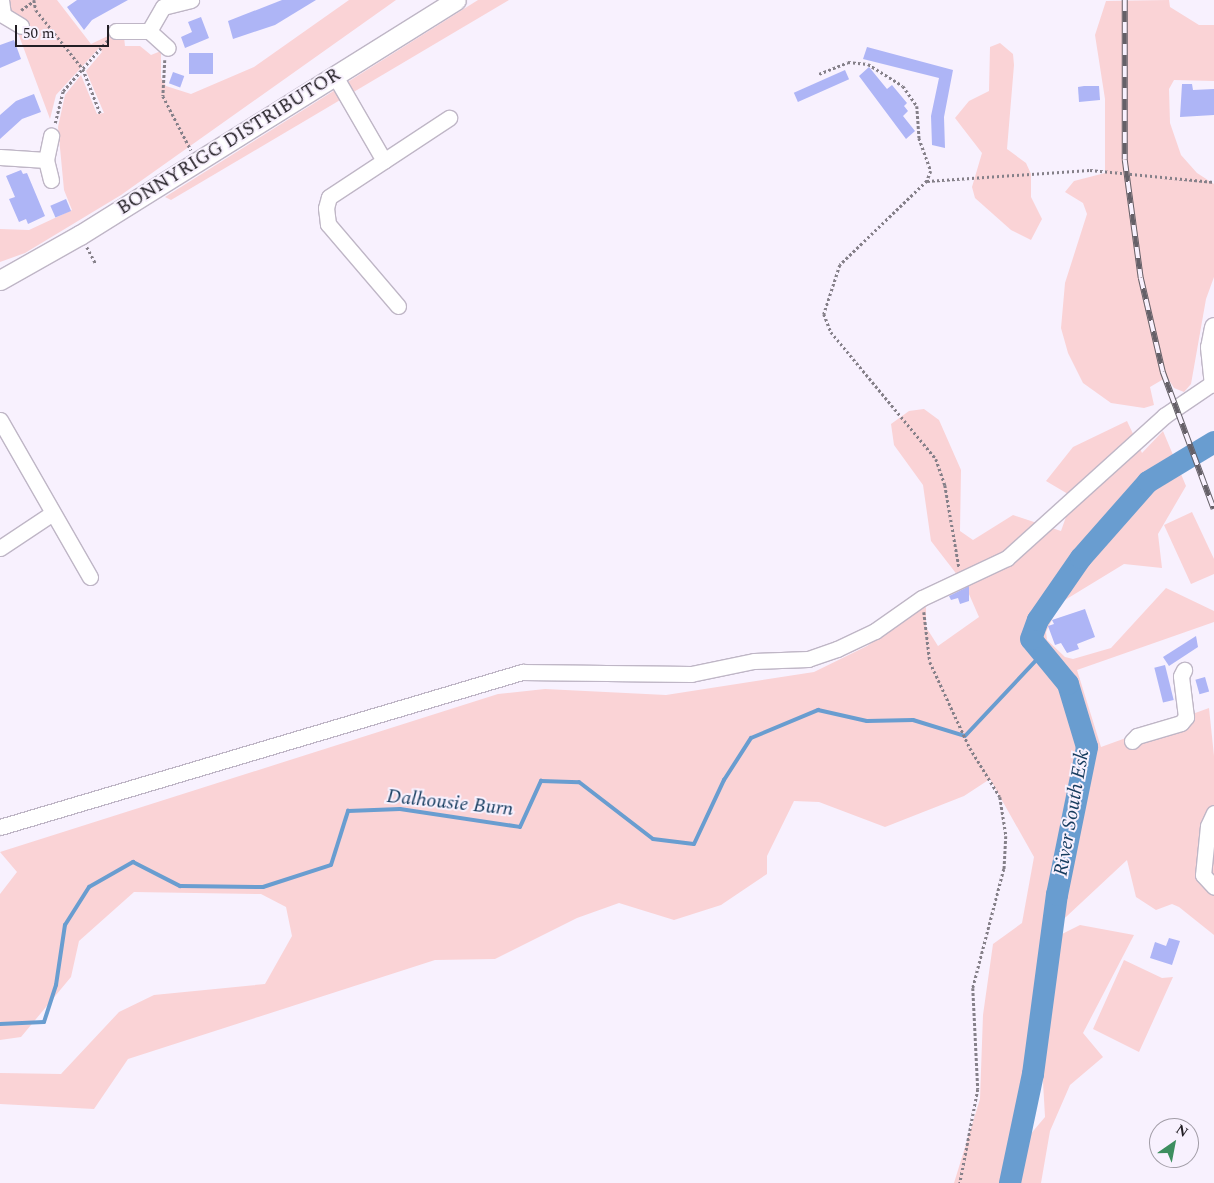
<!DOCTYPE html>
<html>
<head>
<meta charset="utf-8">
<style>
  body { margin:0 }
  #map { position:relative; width:1214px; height:1183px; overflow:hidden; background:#f8f1fe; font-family:Spectral,serif }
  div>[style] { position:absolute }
  .green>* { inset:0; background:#fad3d6 }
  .stream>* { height:4px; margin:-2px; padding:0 2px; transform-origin:2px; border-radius:2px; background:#699dd0 }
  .river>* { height:22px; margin:-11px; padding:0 11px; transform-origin:11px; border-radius:11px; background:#699dd0 }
  .building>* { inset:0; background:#aeb5f6; transform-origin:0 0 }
  .path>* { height:2.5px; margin-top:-1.25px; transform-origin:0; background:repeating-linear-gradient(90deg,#858089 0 2.5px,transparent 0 5px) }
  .roads { filter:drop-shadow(1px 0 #bfb6c6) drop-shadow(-1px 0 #bfb6c6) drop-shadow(0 1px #bfb6c6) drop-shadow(0 -1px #bfb6c6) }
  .minor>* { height:15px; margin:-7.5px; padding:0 7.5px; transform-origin:7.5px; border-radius:7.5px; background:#fff }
  .major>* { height:19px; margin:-9.5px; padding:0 9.5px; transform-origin:9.5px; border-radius:9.5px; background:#fff }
  .rail>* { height:5.5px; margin-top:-2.75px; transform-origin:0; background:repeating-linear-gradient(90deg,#f8f1fe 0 11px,#656068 0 22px); box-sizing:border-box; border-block:1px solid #656068 }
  span { translate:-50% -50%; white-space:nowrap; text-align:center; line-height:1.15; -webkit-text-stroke:4px #f8f1fe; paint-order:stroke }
  .street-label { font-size:19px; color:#221e24 }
  .water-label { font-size:20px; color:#153b5e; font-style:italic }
  .north { position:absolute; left:1149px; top:1118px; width:50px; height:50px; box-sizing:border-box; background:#f8f1fe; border:1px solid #a29da7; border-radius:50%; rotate:33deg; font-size:14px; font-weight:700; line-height:20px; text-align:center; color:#221e24 }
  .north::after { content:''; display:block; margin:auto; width:18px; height:22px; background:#3d8e5f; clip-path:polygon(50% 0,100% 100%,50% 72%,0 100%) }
  .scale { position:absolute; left:15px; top:25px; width:94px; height:22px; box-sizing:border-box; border:2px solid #221e24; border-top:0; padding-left:6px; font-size:15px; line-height:18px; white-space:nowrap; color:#221e24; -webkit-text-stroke:4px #f8f1fe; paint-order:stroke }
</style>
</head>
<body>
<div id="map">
  <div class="green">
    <div style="clip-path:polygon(5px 0,57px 0,91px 44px,110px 35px,124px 37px,125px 46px,140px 46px,151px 55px,161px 51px,161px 78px,166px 86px,191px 94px,254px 67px,349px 0,396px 0,121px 195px,25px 253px,0 262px,0 229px,29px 230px,72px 210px,64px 190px,58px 127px,65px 95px,81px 75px,97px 114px,104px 113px,86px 71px,102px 52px,99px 48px,56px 95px,50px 119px,18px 33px,23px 34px,27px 27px,8px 14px)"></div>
    <div style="clip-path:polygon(478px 0,509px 0,171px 200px,165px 197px)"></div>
    <div style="clip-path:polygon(1169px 0,1170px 7px,1199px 25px,1214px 25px,1214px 81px,1174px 80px,1169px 89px,1170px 123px,1181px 155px,1197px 173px,1214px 184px,1214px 277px,1206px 299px,1191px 384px,1184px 392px,1174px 388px,1167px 377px,1150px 387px,1154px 405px,1144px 408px,1111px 403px,1083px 383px,1068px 353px,1061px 328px,1065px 283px,1087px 214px,1083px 203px,1065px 192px,1074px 181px,1105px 173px,1105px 99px,1095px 35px,1106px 1px)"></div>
    <div style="clip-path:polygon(1000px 43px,1013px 54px,1014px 65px,1007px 149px,1026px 163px,1031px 174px,1031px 197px,1042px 219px,1031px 240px,1011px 230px,975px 198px,972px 187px,982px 153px,955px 118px,969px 101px,989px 91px,990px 47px)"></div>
    <div style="clip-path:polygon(924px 409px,939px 420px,961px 470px,960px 531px,973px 540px,1013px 515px,1061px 531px,1073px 497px,1046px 481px,1073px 447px,1127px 421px,1142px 453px,1163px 431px,1186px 486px,1158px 534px,1162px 568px,1124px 564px,1060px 603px,1046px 632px,1047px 640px,1065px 657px,1073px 659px,1111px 648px,1166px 588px,1214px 611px,1214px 622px,1077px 670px,1101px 747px,1209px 708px,1214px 756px,1214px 935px,1179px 907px,1172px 904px,1156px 910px,1136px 897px,1127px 860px,1052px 930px,1018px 1149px,1045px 1117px,1042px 1064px,1054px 938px,1080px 925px,1134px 935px,1083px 1033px,1103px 1057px,1070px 1085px,1050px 1131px,1041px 1183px,954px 1183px,980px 1099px,983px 1015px,993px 944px,1022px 923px,1034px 857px,990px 779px,964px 796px,885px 827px,819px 802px,794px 801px,767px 856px,767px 874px,721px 905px,674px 920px,619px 903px,577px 918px,495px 959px,435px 960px,128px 1059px,94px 1109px,0 1104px,0 1073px,61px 1074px,119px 1012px,154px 995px,265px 984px,292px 936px,286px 907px,261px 894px,134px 892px,79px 941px,71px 977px,21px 1037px,0 1040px,0 894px,17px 872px,0 852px,498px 694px,545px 689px,666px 695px,814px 672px,867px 646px,926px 606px,926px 627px,938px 646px,979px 617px,965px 585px,931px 541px,923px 485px,894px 445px,891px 424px,909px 411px)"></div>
    <div style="clip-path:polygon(1192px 512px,1214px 559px,1214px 574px,1191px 584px,1164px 525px)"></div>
    <div style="clip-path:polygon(1124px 960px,1162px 978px,1173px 977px,1139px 1052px,1093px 1029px)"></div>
  </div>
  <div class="stream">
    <div style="left:0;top:1024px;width:44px;rotate:-2.6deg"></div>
    <div style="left:44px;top:1022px;width:39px;rotate:-72deg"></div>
    <div style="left:56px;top:985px;width:61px;rotate:-81.5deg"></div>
    <div style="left:65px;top:925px;width:45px;rotate:-57.7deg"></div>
    <div style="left:89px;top:887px;width:51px;rotate:-29.6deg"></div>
    <div style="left:133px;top:862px;width:53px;rotate:27.1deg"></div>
    <div style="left:180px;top:886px;width:83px;rotate:0.7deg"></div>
    <div style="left:263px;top:887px;width:71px;rotate:-17.9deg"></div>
    <div style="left:331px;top:865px;width:57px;rotate:-72.5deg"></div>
    <div style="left:348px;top:811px;width:52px;rotate:-2.2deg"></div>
    <div style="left:400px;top:809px;width:121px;rotate:8.5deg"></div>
    <div style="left:520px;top:827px;width:51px;rotate:-65.5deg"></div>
    <div style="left:541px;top:781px;width:38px;rotate:2deg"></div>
    <div style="left:579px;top:782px;width:93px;rotate:37.6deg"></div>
    <div style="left:653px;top:839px;width:41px;rotate:7deg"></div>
    <div style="left:694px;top:844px;width:71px;rotate:-64.9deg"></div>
    <div style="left:724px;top:780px;width:50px;rotate:-57.3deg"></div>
    <div style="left:751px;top:738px;width:73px;rotate:-22.7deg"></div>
    <div style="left:818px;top:710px;width:50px;rotate:12.7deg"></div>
    <div style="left:867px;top:721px;width:46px;rotate:-1.2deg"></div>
    <div style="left:913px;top:720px;width:54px;rotate:17.1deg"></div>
    <div style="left:965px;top:736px;width:114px;rotate:-46.8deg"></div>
  </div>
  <div class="river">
    <div style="left:1010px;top:1183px;width:111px;rotate:-78.1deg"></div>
    <div style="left:1033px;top:1074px;width:181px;rotate:-82.4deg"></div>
    <div style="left:1057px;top:895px;width:151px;rotate:-78.5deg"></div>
    <div style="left:1087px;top:747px;width:66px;rotate:-106.8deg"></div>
    <div style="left:1068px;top:684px;width:58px;rotate:-129.4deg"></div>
    <div style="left:1031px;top:639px;width:20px;rotate:-70deg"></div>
    <div style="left:1038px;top:620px;width:75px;rotate:-55.3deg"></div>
    <div style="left:1081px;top:558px;width:101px;rotate:-48.6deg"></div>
    <div style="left:1148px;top:482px;width:77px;rotate:-31.2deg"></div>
  </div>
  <div class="building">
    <div style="clip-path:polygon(77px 0,128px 0,92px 20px,84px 30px,67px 7px)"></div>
    <div style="clip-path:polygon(282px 0,316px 0,275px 25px,233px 39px,228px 21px)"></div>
    <div style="clip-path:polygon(201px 17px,209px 38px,185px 48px,181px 37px,192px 32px,188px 22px)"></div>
    <div style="clip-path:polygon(14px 40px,21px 59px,0 68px,0 45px)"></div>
    <div style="clip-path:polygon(867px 47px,953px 70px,944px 117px,945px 148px,932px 145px,931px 116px,939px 78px,863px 59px)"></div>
    <div style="left:189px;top:53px;width:24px;height:21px"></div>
    <div style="clip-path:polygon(869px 67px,887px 89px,892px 85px,907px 103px,904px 106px,908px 111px,903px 116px,915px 131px,906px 139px,859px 76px)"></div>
    <div style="left:845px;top:70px;width:10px;height:56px;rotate:66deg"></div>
    <div style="left:173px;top:72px;width:12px;height:12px;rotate:20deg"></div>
    <div style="clip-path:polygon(1182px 84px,1192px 84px,1193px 90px,1214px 89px,1214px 115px,1180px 117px)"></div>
    <div style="clip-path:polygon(1084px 86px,1099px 86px,1100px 100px,1079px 102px,1078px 87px)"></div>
    <div style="clip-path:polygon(34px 94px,41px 112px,22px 119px,0 139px,0 115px,16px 101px)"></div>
    <div style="clip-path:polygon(21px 170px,23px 174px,27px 173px,45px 216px,28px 224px,26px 219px,19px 222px,9px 199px,15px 197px,6px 176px)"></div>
    <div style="left:66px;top:199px;width:13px;height:17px;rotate:67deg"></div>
    <div style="clip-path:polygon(969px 586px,969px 601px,960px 604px,958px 598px,951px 600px,949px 596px)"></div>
    <div style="clip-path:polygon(1085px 609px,1095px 637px,1077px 644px,1079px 649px,1067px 653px,1061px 643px,1055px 645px,1048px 626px,1054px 624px,1052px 620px)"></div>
    <div style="clip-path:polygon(1196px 636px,1198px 647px,1169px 666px,1163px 657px)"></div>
    <div style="left:1165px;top:665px;width:36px;height:11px;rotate:76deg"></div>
    <div style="left:1205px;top:677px;width:15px;height:10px;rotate:74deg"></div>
    <div style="clip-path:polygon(1169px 938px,1180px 941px,1172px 965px,1150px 958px,1155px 942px,1166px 946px)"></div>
  </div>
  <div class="path">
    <div style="left:34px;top:0;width:10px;rotate:79deg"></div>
    <div style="left:36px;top:10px;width:75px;rotate:51.5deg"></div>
    <div style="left:83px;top:69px;width:49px;rotate:68.6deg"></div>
    <div style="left:21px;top:10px;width:16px;rotate:-35deg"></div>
    <div style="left:165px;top:60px;width:36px;rotate:93deg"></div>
    <div style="left:163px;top:96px;width:61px;rotate:62.6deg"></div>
    <div style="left:819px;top:74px;width:31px;rotate:-22deg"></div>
    <div style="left:848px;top:62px;width:20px;rotate:6deg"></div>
    <div style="left:868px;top:64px;width:41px;rotate:32.2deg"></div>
    <div style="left:903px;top:86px;width:24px;rotate:55deg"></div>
    <div style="left:917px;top:106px;width:32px;rotate:86deg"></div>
    <div style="left:919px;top:138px;width:35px;rotate:70deg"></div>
    <div style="left:931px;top:171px;width:11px;rotate:112deg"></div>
    <div style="left:927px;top:181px;width:121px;rotate:136deg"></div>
    <div style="left:840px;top:265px;width:52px;rotate:108.1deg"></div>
    <div style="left:824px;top:314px;width:19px;rotate:69deg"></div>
    <div style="left:831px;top:332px;width:165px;rotate:50.4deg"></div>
    <div style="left:936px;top:459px;width:28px;rotate:71deg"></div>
    <div style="left:945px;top:485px;width:83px;rotate:80.3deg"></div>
    <div style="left:55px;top:123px;width:33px;rotate:-76deg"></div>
    <div style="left:63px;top:91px;width:67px;rotate:-48.7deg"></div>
    <div style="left:927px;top:181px;width:163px;rotate:-3.9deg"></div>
    <div style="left:1090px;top:170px;width:125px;rotate:5.5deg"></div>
    <div style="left:87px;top:247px;width:19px;rotate:62deg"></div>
    <div style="left:924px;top:612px;width:50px;rotate:83.2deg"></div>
    <div style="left:930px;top:662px;width:95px;rotate:65.1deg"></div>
    <div style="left:970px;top:748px;width:57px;rotate:58.5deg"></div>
    <div style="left:1000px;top:797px;width:39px;rotate:81deg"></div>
    <div style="left:1006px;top:836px;width:33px;rotate:93deg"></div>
    <div style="left:1004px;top:869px;width:123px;rotate:104.6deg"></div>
    <div style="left:973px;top:988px;width:101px;rotate:87.2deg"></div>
    <div style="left:978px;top:1089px;width:96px;rotate:100.8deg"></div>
  </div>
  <div class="roads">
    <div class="minor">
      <div style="left:1px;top:0;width:15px;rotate:82deg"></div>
      <div style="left:3px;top:15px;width:21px;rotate:31deg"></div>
      <div style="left:116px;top:31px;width:33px"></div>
      <div style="left:149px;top:31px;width:25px;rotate:42deg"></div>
      <div style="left:149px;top:31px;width:28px;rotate:-60deg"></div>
      <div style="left:163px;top:7px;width:29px;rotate:-14deg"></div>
      <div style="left:335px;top:76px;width:98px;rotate:60deg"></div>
      <div style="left:0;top:157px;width:46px;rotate:3.7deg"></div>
      <div style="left:51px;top:180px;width:21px;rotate:-104deg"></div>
      <div style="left:46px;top:160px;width:25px;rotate:-78deg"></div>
      <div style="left:398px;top:306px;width:108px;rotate:-130.5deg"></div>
      <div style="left:328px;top:224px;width:16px;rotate:-97deg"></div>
      <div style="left:326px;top:208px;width:11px;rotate:-75deg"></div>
      <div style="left:329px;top:197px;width:144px;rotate:-33.4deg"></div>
      <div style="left:0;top:420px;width:181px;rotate:60.2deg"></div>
      <div style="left:0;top:548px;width:61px;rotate:-33.7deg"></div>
      <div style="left:1132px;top:741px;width:7px;rotate:-45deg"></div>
      <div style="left:1137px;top:736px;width:46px;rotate:-16.5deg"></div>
      <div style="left:1181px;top:723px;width:8px;rotate:-50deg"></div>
      <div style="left:1186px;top:717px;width:41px;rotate:-97deg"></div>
      <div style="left:1181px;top:676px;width:7px;rotate:-63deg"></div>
      <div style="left:1214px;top:813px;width:14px;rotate:115deg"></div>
      <div style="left:1208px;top:826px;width:49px;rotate:95.8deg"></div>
      <div style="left:1203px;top:875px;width:16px;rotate:47deg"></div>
      <div style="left:0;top:827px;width:545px;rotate:-16.54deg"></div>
      <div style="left:522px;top:672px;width:169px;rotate:0.7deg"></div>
      <div style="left:691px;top:674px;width:64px;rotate:-11.7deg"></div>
      <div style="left:754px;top:661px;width:54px;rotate:-2.1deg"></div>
      <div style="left:808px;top:659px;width:31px;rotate:-19deg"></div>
      <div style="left:837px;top:649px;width:42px;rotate:-25.3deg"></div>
      <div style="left:875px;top:631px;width:57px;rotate:-35.1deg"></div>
      <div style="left:922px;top:598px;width:94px;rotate:-25.2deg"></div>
      <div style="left:1007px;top:558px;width:212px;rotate:-42.1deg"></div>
      <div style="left:1164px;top:416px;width:60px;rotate:-34.2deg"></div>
    </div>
    <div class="major">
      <div style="left:0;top:280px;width:92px;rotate:-29.4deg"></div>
      <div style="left:80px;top:235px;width:443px;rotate:-32deg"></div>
      <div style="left:1214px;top:327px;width:20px;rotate:101deg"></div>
      <div style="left:1210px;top:347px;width:36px;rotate:84deg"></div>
    </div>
  </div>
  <div class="rail">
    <div style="left:1125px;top:0;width:160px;rotate:90deg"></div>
    <div style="left:1125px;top:160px;width:119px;rotate:82.3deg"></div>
    <div style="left:1141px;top:278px;width:97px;rotate:76.8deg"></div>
    <div style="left:1163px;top:372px;width:146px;rotate:69.6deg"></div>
  </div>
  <div class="street-label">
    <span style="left:229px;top:142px;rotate:-32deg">BONNYRIGG DISTRIBUTOR</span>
  </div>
  <div class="water-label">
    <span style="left:450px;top:803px;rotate:6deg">Dalhousie Burn</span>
    <span style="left:1072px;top:813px;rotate:-80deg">River South Esk</span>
  </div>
  <div class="north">N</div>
  <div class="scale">50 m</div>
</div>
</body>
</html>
